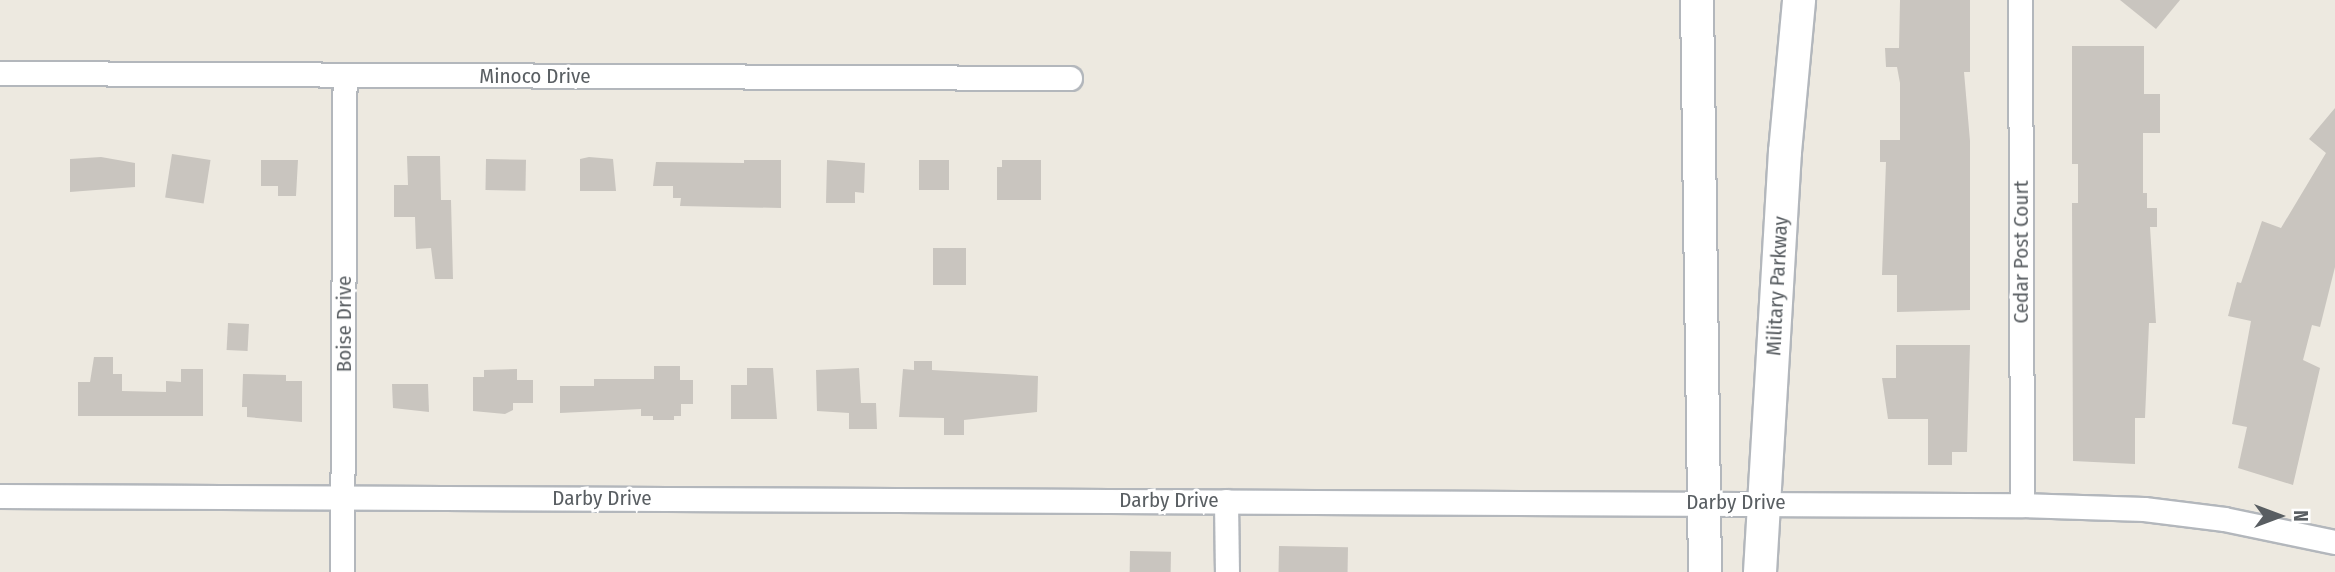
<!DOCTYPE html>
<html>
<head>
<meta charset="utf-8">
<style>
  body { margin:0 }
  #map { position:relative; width:2335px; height:572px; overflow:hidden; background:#ede9e0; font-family:"Fira Sans Condensed",sans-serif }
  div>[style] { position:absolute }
  .building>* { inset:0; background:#c9c5bf; transform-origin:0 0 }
  .roads { filter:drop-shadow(2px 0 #b3b7bc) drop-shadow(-2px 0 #b3b7bc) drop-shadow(0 2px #b3b7bc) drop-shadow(0 -2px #b3b7bc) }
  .street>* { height:23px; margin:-11.5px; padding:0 11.5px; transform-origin:11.5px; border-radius:11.5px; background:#fff }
  .secondary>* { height:32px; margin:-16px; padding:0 16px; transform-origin:16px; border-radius:16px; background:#fff }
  span { translate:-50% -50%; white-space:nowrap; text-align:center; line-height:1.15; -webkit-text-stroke:6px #fff; paint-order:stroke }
  .street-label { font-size:21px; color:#595e62 }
  .north { position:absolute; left:2244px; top:481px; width:70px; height:70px; -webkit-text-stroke:5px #fff; paint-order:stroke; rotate:90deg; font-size:19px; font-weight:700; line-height:28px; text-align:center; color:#595e62 }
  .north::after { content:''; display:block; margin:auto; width:24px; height:32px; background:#595e62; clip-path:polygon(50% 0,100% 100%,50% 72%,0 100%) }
</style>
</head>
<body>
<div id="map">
  <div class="building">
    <div style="clip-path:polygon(1900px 0,1970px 0,1970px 72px,1964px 72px,1970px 141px,1970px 310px,1897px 312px,1897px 275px,1882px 275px,1886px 162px,1880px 162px,1880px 140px,1900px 140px,1900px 83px,1897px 67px,1886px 67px,1885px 48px,1899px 48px)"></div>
    <div style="clip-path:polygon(2120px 0,2180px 0,2156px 29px)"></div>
    <div style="clip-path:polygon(2072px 46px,2144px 46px,2144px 94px,2160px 94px,2160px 133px,2143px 133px,2143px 193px,2147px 193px,2147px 208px,2157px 208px,2157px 227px,2150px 227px,2156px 323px,2149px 323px,2145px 418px,2135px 418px,2135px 464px,2073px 461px,2072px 203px,2078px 203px,2078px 164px,2072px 164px)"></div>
    <div style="clip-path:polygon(2335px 108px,2335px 267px,2320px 327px,2312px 325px,2303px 360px,2320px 368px,2293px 485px,2238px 468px,2247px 427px,2232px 424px,2251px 321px,2228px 316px,2237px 282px,2241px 283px,2262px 221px,2281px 228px,2326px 153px,2309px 139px)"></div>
    <div style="left:172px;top:154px;width:39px;height:44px;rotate:9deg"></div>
    <div style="clip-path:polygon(407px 156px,440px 156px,441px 200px,451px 200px,453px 279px,435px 279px,431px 248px,416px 249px,415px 217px,394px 217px,394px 185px,408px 185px)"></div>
    <div style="clip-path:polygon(101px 157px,135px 163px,135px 187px,70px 192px,70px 159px)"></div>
    <div style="clip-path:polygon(589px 157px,613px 159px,616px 191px,580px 191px,580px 159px)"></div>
    <div style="left:486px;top:159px;width:40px;height:31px;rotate:1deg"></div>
    <div style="clip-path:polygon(261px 160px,298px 160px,296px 196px,278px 196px,278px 186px,261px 186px)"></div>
    <div style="clip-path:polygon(744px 160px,781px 160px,781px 208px,680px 206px,681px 198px,673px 198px,673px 186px,653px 186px,656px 162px,744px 163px)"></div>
    <div style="clip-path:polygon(827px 160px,865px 163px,864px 193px,855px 192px,855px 203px,826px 203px)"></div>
    <div style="left:919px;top:160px;width:30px;height:30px"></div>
    <div style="clip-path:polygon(1002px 160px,1041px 160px,1041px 200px,997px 200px,997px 167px,1002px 167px)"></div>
    <div style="left:933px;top:248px;width:33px;height:37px"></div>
    <div style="left:228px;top:323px;width:21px;height:27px;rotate:3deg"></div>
    <div style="clip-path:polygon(1896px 345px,1970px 345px,1967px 452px,1952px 452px,1952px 465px,1928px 465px,1928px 419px,1888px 419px,1882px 378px,1896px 378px)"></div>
    <div style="clip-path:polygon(94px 357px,113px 357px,113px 374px,122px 374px,122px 391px,166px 392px,166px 381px,181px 382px,181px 369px,203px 369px,203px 416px,78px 416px,78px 382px,90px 382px)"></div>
    <div style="clip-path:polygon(914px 361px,932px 361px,932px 370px,1038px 376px,1037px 412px,964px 420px,964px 435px,944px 435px,944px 418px,899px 417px,903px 369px,914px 370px)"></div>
    <div style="clip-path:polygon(654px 366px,680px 366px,680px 380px,693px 380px,693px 404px,681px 404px,681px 416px,674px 416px,674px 420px,653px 420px,653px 416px,641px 416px,641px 409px,560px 413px,560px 386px,594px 386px,594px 379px,654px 379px)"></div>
    <div style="clip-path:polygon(747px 368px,773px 368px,777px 419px,731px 419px,731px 385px,747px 385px)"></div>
    <div style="clip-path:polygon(859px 368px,861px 403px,876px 403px,877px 429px,849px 429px,849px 413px,817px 411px,816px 370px)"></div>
    <div style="clip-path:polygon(517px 369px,517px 380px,533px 380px,533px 403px,513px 403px,513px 410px,505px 414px,473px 411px,473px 377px,484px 377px,484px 370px)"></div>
    <div style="clip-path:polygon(243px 374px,286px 375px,286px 381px,302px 381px,302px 422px,247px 417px,247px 407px,242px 407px)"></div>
    <div style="clip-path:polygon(392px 384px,428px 384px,429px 412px,393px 408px)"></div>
    <div style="left:1279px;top:546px;width:69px;height:26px;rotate:1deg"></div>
    <div style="left:1130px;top:551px;width:41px;height:21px;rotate:1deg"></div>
  </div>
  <div class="roads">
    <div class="street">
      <div style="left:2020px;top:0;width:505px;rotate:89.77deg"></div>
      <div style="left:0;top:73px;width:1070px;rotate:0.27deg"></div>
      <div style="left:0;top:496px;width:2022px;rotate:0.26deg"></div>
      <div style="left:2022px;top:505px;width:122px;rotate:1.9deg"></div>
      <div style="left:2144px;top:509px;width:81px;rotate:7.1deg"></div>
      <div style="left:2224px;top:519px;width:113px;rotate:11.7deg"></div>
      <div style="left:1226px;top:501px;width:71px;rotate:89.2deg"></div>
      <div style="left:342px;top:572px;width:497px;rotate:-89.7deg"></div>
    </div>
    <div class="secondary">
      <div style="left:1697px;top:0;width:572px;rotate:89.2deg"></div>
      <div style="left:1760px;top:572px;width:421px;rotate:-86.6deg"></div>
      <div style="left:1785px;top:152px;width:153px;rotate:-84.7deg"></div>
    </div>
  </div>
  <div class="street-label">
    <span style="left:535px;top:76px">Minoco Drive</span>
    <span style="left:2021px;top:252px;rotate:-90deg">Cedar Post Court</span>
    <span style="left:1777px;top:286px;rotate:-87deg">Military Parkway</span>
    <span style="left:344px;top:324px;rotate:-90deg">Boise Drive</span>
    <span style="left:602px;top:498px">Darby Drive</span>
    <span style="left:1169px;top:500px">Darby Drive</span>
    <span style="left:1736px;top:502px">Darby Drive</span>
  </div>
  <div class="north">N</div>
</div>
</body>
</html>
